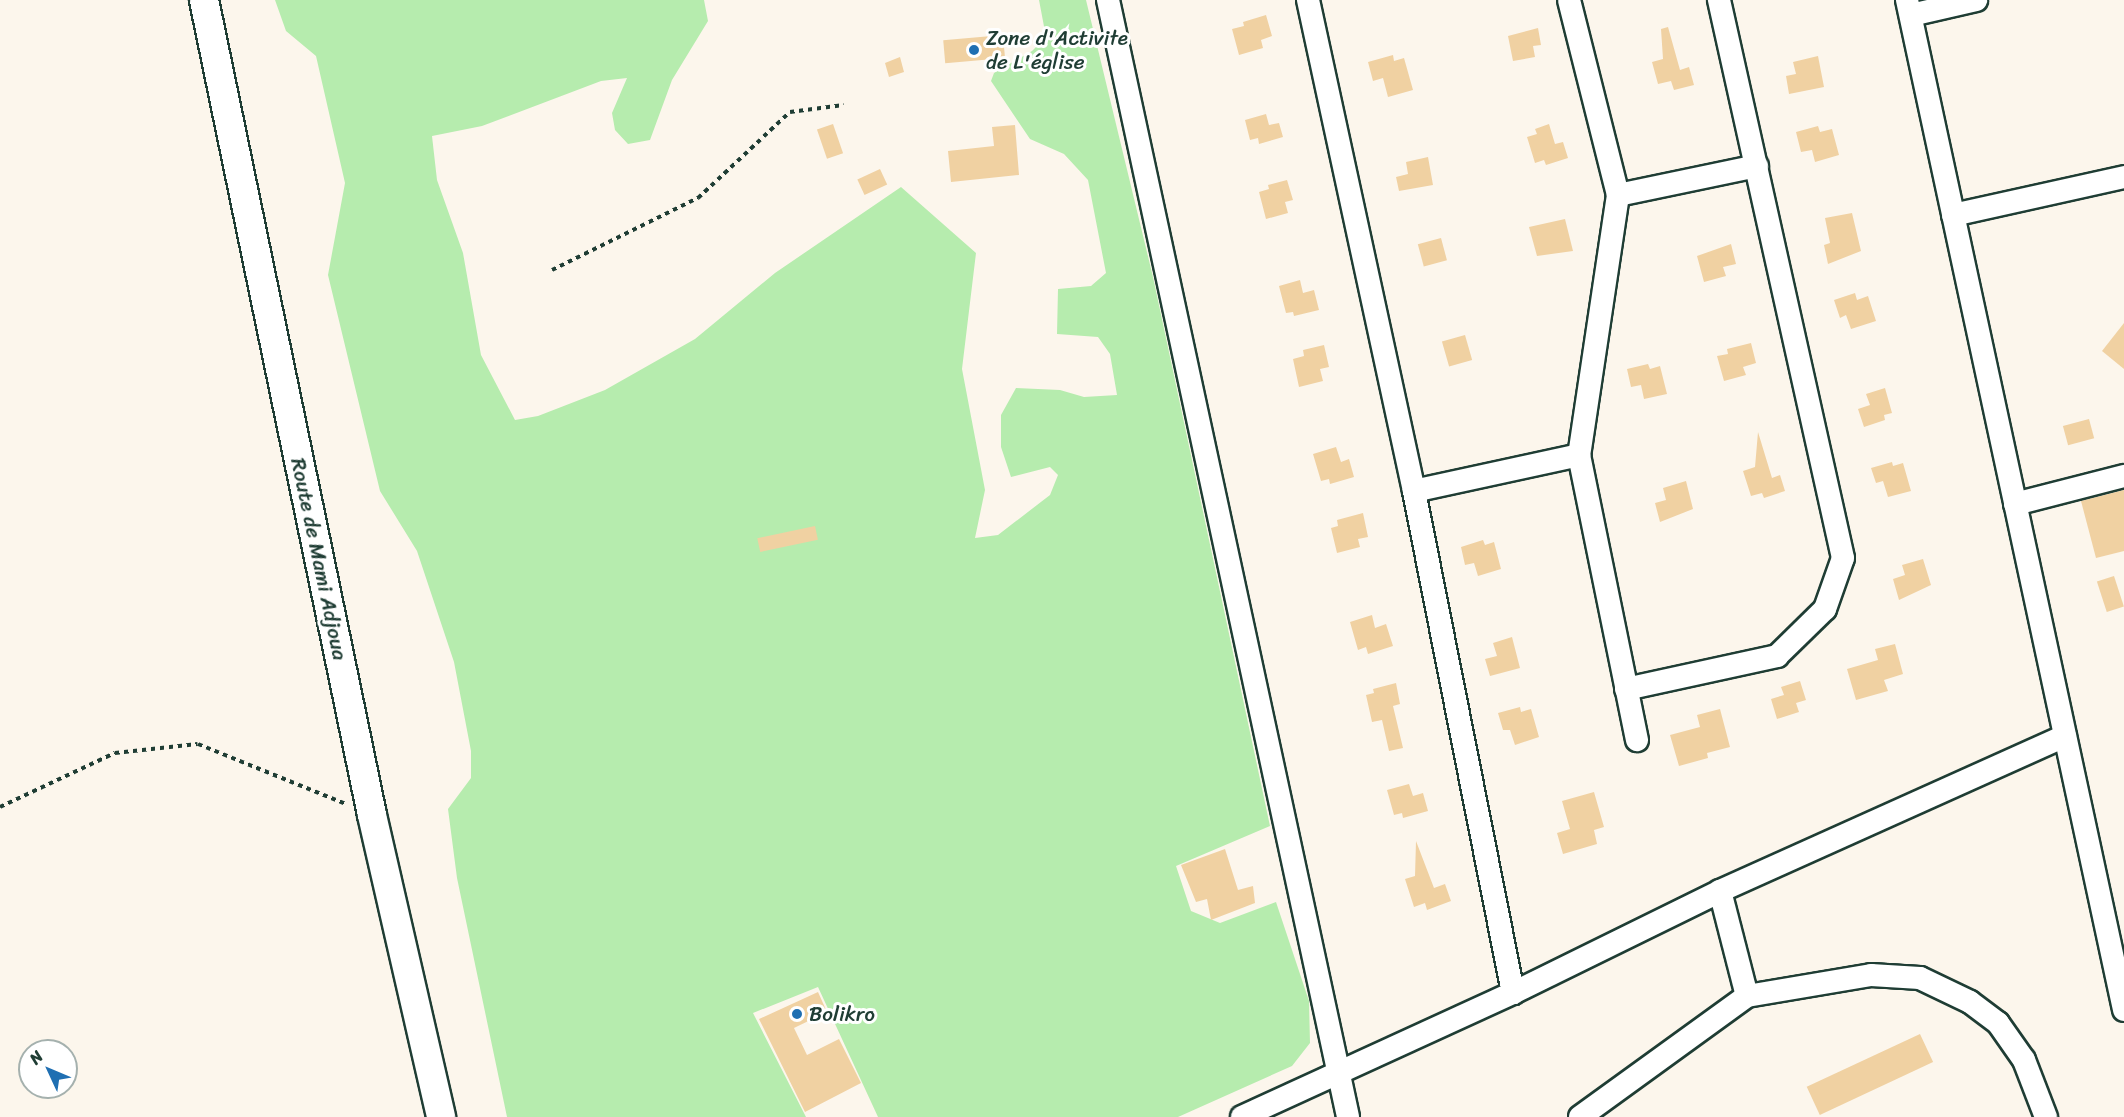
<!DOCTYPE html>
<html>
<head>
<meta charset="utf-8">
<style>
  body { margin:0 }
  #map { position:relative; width:2124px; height:1117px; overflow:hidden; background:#fcf6ec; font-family:Sriracha,sans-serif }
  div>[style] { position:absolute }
  .green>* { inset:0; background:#b6ecae }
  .building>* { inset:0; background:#f0d1a2; transform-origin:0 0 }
  .path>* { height:4px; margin-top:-2px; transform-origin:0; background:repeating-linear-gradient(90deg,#1f3d34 0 4.5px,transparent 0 9px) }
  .roads { filter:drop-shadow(2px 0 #1f3d34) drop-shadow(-2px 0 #1f3d34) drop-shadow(0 2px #1f3d34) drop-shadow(0 -2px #1f3d34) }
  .minor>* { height:22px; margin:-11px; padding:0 11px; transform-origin:11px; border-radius:11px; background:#fff }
  .tertiary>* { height:28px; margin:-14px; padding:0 14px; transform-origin:14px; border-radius:14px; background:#fff }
  .dots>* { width:16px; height:16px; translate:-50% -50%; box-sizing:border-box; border:3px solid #fff; border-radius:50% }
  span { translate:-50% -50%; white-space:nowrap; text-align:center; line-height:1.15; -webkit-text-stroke:6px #fff; paint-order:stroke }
  .poi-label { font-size:21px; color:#1f3d34 }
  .left { translate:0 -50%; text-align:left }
  .street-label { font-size:21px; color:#1f3d34 }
  .north { position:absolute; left:18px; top:1039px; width:60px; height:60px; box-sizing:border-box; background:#fff; border:2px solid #a5b1ae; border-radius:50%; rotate:314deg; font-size:16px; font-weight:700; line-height:24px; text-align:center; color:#1f3d34 }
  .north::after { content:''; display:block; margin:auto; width:21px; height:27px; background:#1f6fb2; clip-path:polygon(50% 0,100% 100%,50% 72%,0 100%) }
</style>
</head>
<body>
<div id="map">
  <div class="green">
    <div style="clip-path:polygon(275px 0,704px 0,708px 21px,672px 80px,650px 140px,628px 144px,615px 130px,612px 113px,627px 78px,601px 81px,482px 126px,432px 136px,437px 180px,463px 253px,481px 355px,515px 420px,538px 416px,605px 390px,695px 339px,775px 273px,901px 187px,976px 253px,962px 369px,985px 490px,975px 538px,998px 535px,1050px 495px,1058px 475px,1050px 467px,1011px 477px,1001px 447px,1001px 415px,1016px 388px,1060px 390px,1084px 397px,1117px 395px,1110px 354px,1098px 337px,1057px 334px,1058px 289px,1091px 286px,1106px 273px,1088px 180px,1064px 154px,1030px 139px,991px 81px,994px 73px,1032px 51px,1046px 37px,1039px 0,1086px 0,1153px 277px,1270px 826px,1176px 866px,1191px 911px,1220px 923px,1276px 902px,1309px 1001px,1310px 1043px,1292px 1066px,1178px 1117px,878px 1117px,818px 987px,753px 1013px,806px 1117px,507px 1117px,457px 878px,448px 809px,471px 778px,471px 751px,454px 662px,417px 551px,380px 491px,328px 275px,345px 183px,316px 56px,286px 31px)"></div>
  </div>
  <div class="building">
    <div style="clip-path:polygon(1266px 15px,1272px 36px,1261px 40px,1263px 48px,1239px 55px,1232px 29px,1244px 26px,1243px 22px)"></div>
    <div style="clip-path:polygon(1668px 27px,1680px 70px,1689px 67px,1694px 85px,1674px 90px,1671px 81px,1658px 84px,1652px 62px,1663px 59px,1661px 29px)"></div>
    <div style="clip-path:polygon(1538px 28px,1541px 45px,1533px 46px,1535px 57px,1513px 61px,1508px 36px)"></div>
    <div style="left:1003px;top:35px;width:23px;height:60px;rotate:85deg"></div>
    <div style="clip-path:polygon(1393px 55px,1394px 61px,1404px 58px,1413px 90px,1388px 97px,1383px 78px,1373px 81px,1368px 62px)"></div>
    <div style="clip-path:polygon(1818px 56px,1824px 87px,1789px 94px,1786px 76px,1796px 74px,1793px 62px)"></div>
    <div style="clip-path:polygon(900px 57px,904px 72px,889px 77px,885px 63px)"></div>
    <div style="clip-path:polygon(1266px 114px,1269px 125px,1279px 123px,1283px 137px,1259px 144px,1258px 138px,1250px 140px,1245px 120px)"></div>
    <div style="left:833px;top:124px;width:31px;height:17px;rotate:71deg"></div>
    <div style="clip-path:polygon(1549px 124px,1555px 144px,1563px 142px,1568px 158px,1546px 165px,1544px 160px,1535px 163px,1527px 137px,1537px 134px,1535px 129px)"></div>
    <div style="clip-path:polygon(1015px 125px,1019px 175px,951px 182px,948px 151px,994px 146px,992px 127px)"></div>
    <div style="clip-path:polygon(1818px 126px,1820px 132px,1832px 129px,1839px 155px,1815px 162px,1812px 150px,1801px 152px,1796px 132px)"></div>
    <div style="clip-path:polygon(1428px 157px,1433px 185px,1399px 191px,1396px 177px,1408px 174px,1406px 162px)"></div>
    <div style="left:880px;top:169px;width:17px;height:25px;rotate:65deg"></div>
    <div style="clip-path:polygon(1287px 180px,1293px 200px,1285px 202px,1288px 213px,1266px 219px,1259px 192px,1269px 189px,1268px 185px)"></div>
    <div style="clip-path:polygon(1852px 213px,1861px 251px,1828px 264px,1824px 245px,1830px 243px,1825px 218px)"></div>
    <div style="clip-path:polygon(1565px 219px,1573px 251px,1537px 256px,1529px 227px)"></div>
    <div style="left:1441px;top:238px;width:23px;height:24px;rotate:75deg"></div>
    <div style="clip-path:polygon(1731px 244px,1736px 264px,1723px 267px,1726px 276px,1704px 282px,1697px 256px)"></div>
    <div style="clip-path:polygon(1300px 280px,1303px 293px,1314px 290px,1319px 310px,1294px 316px,1293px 312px,1286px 313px,1279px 286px)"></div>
    <div style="clip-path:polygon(1855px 293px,1857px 300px,1868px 296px,1876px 321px,1851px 329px,1846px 315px,1840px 318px,1834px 300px)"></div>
    <div style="clip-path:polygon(2124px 323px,2124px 369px,2102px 351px)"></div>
    <div style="left:1465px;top:335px;width:26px;height:24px;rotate:74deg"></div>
    <div style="clip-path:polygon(1751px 343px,1756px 363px,1743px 367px,1746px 375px,1724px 381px,1717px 356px,1728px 354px,1727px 349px)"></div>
    <div style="clip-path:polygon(1324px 345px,1329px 367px,1320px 369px,1323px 381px,1299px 387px,1293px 359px,1304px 356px,1303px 350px)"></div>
    <div style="clip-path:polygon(1648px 364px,1650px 369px,1660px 366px,1667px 394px,1644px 399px,1641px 385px,1631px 387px,1627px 369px)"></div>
    <div style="clip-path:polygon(1885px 388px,1892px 413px,1884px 415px,1885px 420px,1864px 427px,1858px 409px,1870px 405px,1866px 394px)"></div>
    <div style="left:2089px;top:419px;width:20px;height:27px;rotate:75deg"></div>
    <div style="clip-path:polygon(1758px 432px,1772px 478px,1780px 475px,1785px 491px,1764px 498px,1762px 493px,1751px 496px,1743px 471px,1755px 467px)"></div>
    <div style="clip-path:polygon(1336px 447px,1341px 462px,1349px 459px,1354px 477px,1330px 484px,1329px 479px,1321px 481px,1313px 454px)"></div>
    <div style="clip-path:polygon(1892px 462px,1893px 466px,1903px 463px,1911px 491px,1888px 497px,1883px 481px,1876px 483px,1871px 468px)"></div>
    <div style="clip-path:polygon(1686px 481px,1693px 509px,1660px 522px,1655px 503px,1666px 500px,1663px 488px)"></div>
    <div style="clip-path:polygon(2124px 490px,2124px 551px,2096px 558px,2081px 501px)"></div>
    <div style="clip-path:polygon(1363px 513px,1368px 537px,1358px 539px,1360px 547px,1337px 553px,1331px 528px,1338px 526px,1337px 520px)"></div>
    <div style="left:815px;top:526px;width:14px;height:59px;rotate:78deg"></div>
    <div style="clip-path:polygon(1483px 540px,1485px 545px,1494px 542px,1501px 569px,1478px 576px,1474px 563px,1465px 565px,1461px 547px)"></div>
    <div style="clip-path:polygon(1923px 559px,1931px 585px,1899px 600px,1893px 579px,1905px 575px,1902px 565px)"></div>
    <div style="left:2114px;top:576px;width:32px;height:18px;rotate:72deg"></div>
    <div style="clip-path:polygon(1372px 615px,1375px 628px,1386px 624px,1393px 646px,1368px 654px,1366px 647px,1358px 650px,1350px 622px)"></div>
    <div style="clip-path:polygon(1512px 637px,1520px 668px,1490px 676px,1485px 659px,1497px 656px,1493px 643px)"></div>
    <div style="clip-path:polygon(1895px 644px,1903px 674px,1884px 680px,1888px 691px,1856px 700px,1847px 669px,1878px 660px,1875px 649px)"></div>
    <div style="clip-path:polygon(1800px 681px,1806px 700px,1796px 703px,1799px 712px,1777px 719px,1771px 699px,1784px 695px,1781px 687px)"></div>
    <div style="clip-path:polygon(1396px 683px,1400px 704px,1393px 706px,1403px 748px,1389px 751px,1382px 720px,1372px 722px,1366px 695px,1374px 693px,1373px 689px)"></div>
    <div style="clip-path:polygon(1520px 707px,1521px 712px,1531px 709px,1539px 737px,1515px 745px,1510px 730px,1503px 730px,1498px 713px)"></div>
    <div style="clip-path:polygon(1720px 709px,1730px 747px,1707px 753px,1708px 758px,1679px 766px,1670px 735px,1700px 727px,1697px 715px)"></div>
    <div style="clip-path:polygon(1409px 784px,1413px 796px,1423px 793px,1428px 811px,1403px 818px,1402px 813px,1394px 815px,1387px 790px)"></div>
    <div style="clip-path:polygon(1594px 792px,1604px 827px,1594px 830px,1597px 844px,1563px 854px,1557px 833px,1570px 829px,1562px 801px)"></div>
    <div style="clip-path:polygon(1416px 841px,1434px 888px,1445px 884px,1451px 901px,1427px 910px,1425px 903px,1414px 907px,1405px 879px,1415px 876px)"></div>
    <div style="clip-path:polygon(1225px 849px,1238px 890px,1253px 886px,1255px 903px,1211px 920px,1207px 899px,1196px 902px,1181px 865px)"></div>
    <div style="clip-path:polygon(818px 992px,827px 1012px,794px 1028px,807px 1055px,839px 1039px,861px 1083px,805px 1112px,759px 1019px)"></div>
    <div style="left:1920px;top:1034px;width:31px;height:125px;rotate:65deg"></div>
  </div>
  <div class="path">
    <div style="left:552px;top:270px;width:163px;rotate:-26.3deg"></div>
    <div style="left:698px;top:198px;width:126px;rotate:-43.1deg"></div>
    <div style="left:790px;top:112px;width:54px;rotate:-7.4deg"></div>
    <div style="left:0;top:807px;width:127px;rotate:-25.2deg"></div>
    <div style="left:115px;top:753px;width:83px;rotate:-6.2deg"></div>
    <div style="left:198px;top:744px;width:160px;rotate:22.1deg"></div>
  </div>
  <div class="roads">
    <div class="minor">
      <div style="left:1108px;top:0;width:1142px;rotate:77.87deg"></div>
      <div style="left:1308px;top:0;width:502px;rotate:77.82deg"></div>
      <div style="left:1414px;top:491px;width:512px;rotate:78.84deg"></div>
      <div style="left:1569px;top:0;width:201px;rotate:75.9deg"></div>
      <div style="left:1618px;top:195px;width:263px;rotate:98.5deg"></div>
      <div style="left:1579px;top:455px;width:291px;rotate:78.5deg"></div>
      <div style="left:1907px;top:0;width:1033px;rotate:77.87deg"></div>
      <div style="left:1911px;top:15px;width:67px;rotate:-13deg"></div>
      <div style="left:1618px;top:195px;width:142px;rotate:-11.8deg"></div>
      <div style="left:1953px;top:215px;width:175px;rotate:-12.5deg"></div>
      <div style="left:1414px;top:491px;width:169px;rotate:-12.3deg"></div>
      <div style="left:2015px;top:504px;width:113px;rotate:-14.4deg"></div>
      <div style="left:1626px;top:689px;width:155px;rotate:-12.3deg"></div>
      <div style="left:1777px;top:656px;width:67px;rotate:-44.4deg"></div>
      <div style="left:1825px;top:609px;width:54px;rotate:-70.6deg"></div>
      <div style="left:1843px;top:558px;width:572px;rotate:-102.53deg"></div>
      <div style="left:1720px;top:891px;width:108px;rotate:75.6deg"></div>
      <div style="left:1242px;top:1117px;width:298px;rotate:-24.6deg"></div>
      <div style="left:1513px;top:993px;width:231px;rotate:-26.2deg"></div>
      <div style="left:1720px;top:891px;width:378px;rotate:-24.2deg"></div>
      <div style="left:1580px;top:1117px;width:206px;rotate:-35.9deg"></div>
      <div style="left:1747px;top:996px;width:126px;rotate:-9.6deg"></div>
      <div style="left:1871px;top:975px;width:49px;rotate:3.5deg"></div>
      <div style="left:1920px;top:978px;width:55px;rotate:25.6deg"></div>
      <div style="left:1970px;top:1002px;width:35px;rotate:37deg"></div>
      <div style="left:1998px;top:1023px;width:45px;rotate:54.9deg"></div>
      <div style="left:2024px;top:1060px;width:61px;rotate:68.9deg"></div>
    </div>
    <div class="tertiary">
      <div style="left:204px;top:0;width:832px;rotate:78.35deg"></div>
      <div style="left:372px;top:815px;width:310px;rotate:77.1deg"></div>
    </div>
  </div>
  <div class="dots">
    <div style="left:974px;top:50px;background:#1f6fb2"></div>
    <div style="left:797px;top:1014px;background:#1f6fb2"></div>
  </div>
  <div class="poi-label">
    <span class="left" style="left:986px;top:50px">Zone d'Activite<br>de L'église</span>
    <span class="left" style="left:809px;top:1014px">Bolikro</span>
  </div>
  <div class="street-label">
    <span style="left:319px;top:559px;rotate:78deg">Route de Mami Adjoua</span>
  </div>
  <div class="north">N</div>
</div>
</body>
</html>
